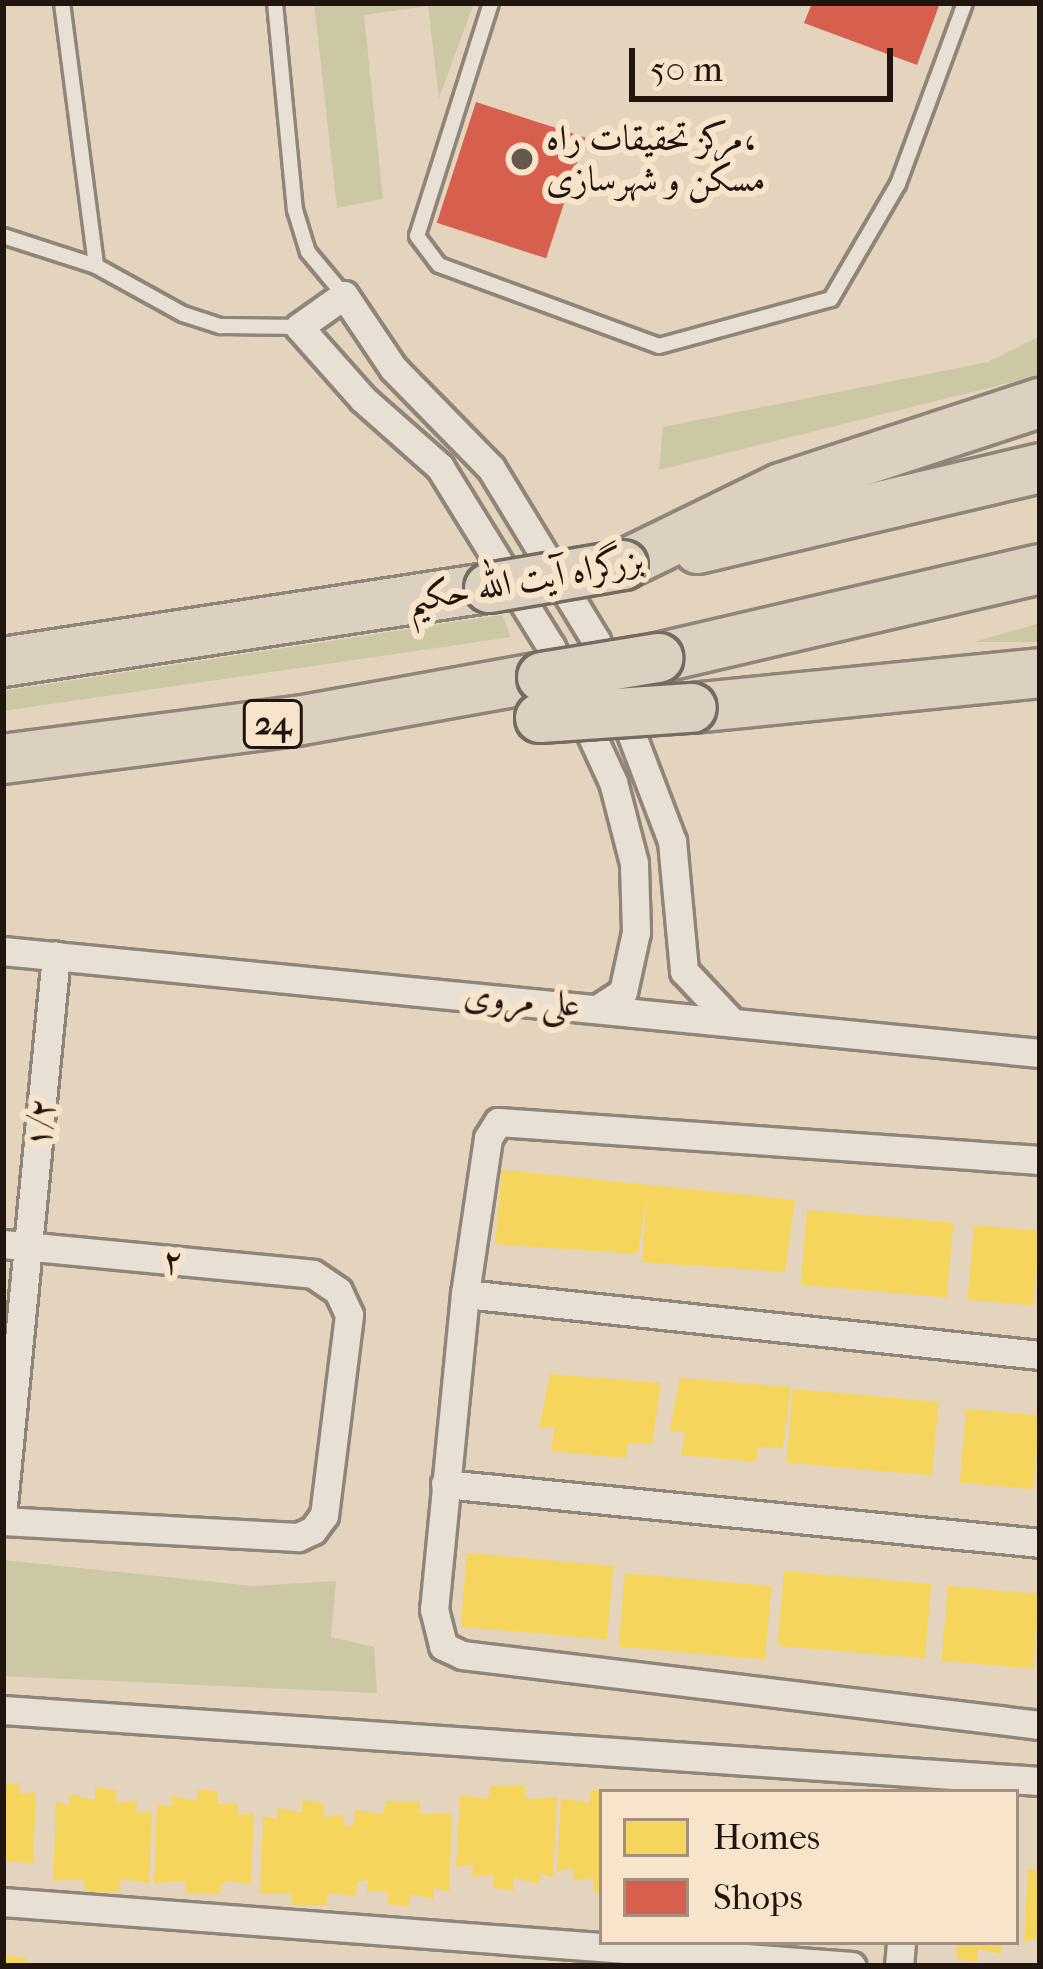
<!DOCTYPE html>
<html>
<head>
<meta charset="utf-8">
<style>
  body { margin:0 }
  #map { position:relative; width:1043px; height:1969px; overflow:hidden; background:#e4d3bd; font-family:"IM FELL French Canon",Amiri,serif }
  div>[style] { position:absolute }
  .green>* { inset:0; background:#cbc8a3 }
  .homes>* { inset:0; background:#f6d55c; transform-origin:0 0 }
  .shops>* { inset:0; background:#d6604d; transform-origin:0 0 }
  .roads { filter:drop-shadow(3px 0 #908579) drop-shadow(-3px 0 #908579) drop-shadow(0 3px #908579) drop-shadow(0 -3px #908579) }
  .service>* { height:14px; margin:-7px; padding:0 7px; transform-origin:7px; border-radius:7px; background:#e8e0d5 }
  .minor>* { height:27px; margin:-13.5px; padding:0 13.5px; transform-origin:13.5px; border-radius:13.5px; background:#e8e0d5 }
  .trunk>* { height:48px; margin:-24px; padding:0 24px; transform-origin:24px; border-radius:24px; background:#dcd0c0 }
  .bridges { filter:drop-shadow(3px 0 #756c61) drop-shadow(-3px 0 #756c61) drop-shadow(0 3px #756c61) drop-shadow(0 -3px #756c61) }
  .trunk-bridge>* { height:48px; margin:-24px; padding:0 24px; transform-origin:24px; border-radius:24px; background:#dcd0c0 }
  .dots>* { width:33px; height:33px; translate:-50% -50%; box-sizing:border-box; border:6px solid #f8e4ca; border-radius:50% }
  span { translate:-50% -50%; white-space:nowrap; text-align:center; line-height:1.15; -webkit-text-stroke:12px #f8e4ca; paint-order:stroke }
  .shield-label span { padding:3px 9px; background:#f8e4ca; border:3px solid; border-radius:9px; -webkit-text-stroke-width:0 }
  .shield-label { font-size:33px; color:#211510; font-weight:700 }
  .poi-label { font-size:36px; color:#211510 }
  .left { translate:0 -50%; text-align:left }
  .street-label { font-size:36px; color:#211510 }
  .frame { position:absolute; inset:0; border:6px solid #211510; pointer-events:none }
  .legend { position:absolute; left:599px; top:1789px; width:420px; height:156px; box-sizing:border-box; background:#f8e4ca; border:3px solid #a29180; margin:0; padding:15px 21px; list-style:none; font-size:36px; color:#211510 }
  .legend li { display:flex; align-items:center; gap:24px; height:60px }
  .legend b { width:60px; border:3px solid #a29180 }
  .scale { position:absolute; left:629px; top:48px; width:264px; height:54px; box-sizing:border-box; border:6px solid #211510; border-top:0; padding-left:15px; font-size:36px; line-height:42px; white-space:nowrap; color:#211510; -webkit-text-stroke:9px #f8e4ca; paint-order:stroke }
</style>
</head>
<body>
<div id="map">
  <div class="green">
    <div style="clip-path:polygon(314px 3px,474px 3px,439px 98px,428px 6px,364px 15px,383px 199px,337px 208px)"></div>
    <div style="clip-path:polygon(1040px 336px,1040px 375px,659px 470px,663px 427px,988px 362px)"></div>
    <div style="clip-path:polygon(502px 615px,511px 637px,3px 711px,3px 691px)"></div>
    <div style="clip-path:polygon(1040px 623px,1040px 642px,974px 642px)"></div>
    <div style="clip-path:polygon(3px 1560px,253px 1586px,336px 1581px,331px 1637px,374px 1647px,377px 1693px,3px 1676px)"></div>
  </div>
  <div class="homes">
    <div style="clip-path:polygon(502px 1170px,795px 1200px,785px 1272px,642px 1262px,647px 1194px,638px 1254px,495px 1244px)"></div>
    <div style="left:807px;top:1210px;width:147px;height:75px;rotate:5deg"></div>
    <div style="left:974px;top:1225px;width:66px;height:75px;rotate:5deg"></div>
    <div style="clip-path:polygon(550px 1374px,661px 1383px,652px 1444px,628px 1443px,626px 1458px,551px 1451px,555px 1428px,539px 1428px)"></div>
    <div style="clip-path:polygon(680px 1378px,791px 1387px,783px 1448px,758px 1447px,756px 1462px,681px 1455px,685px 1432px,669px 1432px)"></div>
    <div style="left:793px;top:1389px;width:146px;height:74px;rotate:5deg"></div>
    <div style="left:966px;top:1409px;width:74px;height:74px;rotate:5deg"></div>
    <div style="left:467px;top:1553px;width:147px;height:74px;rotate:5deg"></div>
    <div style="left:784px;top:1571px;width:148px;height:75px;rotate:5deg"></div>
    <div style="left:625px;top:1573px;width:147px;height:74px;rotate:5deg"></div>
    <div style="left:948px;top:1586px;width:92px;height:75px;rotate:5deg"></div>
    <div style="clip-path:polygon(20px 1783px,20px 1794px,36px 1792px,33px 1864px,3px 1860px,3px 1784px)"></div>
    <div style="clip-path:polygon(491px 1786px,525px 1786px,525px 1799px,557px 1797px,553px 1877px,539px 1873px,539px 1884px,514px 1878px,513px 1891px,493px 1888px,493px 1875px,472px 1877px,473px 1865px,456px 1867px,460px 1795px,488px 1799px)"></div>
    <div style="clip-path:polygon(95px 1787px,116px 1790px,117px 1803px,137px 1801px,136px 1813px,152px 1811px,149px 1883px,121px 1879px,119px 1892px,85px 1893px,84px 1879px,53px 1881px,56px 1802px,70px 1806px,70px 1794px,95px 1800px)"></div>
    <div style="clip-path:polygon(197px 1789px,217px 1791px,218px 1804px,238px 1803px,238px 1815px,254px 1813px,251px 1884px,223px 1881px,220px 1894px,186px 1894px,186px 1881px,154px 1883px,157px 1804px,172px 1807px,172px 1796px,197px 1801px)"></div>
    <div style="clip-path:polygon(602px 1789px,602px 1893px,594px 1892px,593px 1878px,573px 1880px,573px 1868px,557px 1871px,561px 1798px,589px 1803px,591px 1790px)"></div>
    <div style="clip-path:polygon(302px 1800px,323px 1803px,324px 1817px,344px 1815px,343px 1827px,354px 1825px,355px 1810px,383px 1814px,386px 1801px,420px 1801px,420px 1814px,452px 1813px,449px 1892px,434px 1888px,434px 1899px,409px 1894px,409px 1907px,388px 1904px,388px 1891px,367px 1892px,368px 1880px,357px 1882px,356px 1896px,328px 1893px,326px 1905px,292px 1906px,291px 1893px,260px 1894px,263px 1816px,277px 1819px,277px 1808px,302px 1813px)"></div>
    <div style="clip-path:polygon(1028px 1869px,1040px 1871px,1040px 1939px,1024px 1941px)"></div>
    <div style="clip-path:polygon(936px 1942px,1002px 1942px,1002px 1954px,978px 1949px,977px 1962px,957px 1959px,956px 1945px)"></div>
    <div style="clip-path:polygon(6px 1955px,26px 1958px,27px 1966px,6px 1966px)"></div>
  </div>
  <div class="shops">
    <div style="clip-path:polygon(812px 3px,940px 3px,917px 65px,804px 23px)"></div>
    <div style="left:476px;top:102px;width:115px;height:127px;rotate:18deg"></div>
  </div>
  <div class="roads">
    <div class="service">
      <div style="left:62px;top:3px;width:265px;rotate:82.6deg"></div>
      <div style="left:275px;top:3px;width:208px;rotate:84.5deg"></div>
      <div style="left:295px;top:210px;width:44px;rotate:72.8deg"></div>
      <div style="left:308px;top:252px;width:56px;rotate:50.1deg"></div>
      <div style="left:491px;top:3px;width:244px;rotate:107.6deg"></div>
      <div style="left:417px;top:236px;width:36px;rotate:53deg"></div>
      <div style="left:439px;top:265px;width:234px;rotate:20.2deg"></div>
      <div style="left:659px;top:346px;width:178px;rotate:-15.3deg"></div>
      <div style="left:831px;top:299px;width:133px;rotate:-59.8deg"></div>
      <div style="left:898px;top:184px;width:193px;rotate:-69.7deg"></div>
      <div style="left:3px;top:236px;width:98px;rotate:17.9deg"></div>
      <div style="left:96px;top:266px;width:99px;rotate:28.9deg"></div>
      <div style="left:183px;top:314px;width:40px;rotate:18deg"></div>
      <div style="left:221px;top:326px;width:78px;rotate:0.7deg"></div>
    </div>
    <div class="minor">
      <div style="left:3px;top:951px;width:1042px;rotate:5.62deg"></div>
      <div style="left:600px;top:1007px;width:27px;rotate:-33deg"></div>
      <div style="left:623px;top:992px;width:61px;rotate:-77.8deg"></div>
      <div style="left:636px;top:932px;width:69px;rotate:-91.7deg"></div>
      <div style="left:634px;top:863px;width:84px;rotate:-104.5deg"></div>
      <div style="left:613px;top:782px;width:149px;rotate:-114.7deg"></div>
      <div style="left:551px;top:647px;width:211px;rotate:-121.7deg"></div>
      <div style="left:440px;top:467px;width:103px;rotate:-138.6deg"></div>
      <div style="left:363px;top:399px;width:96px;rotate:-131.6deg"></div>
      <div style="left:299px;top:327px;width:55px;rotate:-35.4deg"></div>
      <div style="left:344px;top:295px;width:88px;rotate:56.1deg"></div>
      <div style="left:393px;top:368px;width:140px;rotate:45.6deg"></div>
      <div style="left:491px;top:468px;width:202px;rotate:58.7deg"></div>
      <div style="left:596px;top:641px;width:214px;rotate:69.2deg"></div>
      <div style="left:672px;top:841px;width:131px;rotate:84.7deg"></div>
      <div style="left:684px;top:971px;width:67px;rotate:46.8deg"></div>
      <div style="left:1040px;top:1160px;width:543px;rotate:-175.99deg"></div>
      <div style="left:498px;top:1122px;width:19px;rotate:122deg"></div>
      <div style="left:488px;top:1138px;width:158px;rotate:98.4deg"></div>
      <div style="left:465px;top:1294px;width:317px;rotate:95.6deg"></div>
      <div style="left:434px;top:1609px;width:38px;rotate:76deg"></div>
      <div style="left:443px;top:1646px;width:21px;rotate:25deg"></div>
      <div style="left:462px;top:1655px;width:582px;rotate:6.91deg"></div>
      <div style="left:3px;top:1244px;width:311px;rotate:5.5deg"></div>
      <div style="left:313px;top:1274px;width:30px;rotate:34deg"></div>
      <div style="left:338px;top:1291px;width:26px;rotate:65deg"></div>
      <div style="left:349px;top:1315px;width:202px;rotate:97.1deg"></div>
      <div style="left:324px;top:1515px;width:19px;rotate:126deg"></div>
      <div style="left:313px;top:1530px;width:17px;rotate:155deg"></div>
      <div style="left:298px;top:1537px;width:295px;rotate:-176.9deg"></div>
      <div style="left:465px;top:1294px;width:578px;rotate:6.06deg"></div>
      <div style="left:445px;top:1484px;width:598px;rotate:5.66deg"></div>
      <div style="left:3px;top:1505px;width:552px;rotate:-84.49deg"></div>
      <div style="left:3px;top:1710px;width:1039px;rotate:3.92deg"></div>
      <div style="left:3px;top:1902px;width:851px;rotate:4.31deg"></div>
      <div style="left:899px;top:1966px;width:24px;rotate:-85deg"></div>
    </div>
    <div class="trunk">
      <div style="left:698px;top:549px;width:351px;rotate:-13.3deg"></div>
      <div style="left:623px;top:565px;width:176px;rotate:-26deg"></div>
      <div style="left:781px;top:488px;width:273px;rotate:-18.2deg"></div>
      <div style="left:658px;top:658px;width:392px;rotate:-13.1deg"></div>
      <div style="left:3px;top:662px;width:492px;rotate:-8.7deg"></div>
      <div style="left:692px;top:708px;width:350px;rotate:-5.7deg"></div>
      <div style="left:3px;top:759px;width:296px;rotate:-7.4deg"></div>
      <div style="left:297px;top:721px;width:249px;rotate:-10.2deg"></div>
    </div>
  </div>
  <div class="bridges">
    <div class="trunk-bridge">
      <div style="left:489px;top:588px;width:136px;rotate:-9.7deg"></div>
      <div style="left:542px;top:677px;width:118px;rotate:-9.3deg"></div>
      <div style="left:540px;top:718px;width:152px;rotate:-3.8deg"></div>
    </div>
  </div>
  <div class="dots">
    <div style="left:522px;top:159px;background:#65584d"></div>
  </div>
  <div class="shield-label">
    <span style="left:273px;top:724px">24</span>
  </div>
  <div class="poi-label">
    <span class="left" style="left:546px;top:159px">مرکز تحقیقات راه،<br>مسکن و شهرسازی</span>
  </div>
  <div class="street-label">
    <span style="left:525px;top:580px;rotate:-10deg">بزرگراه آیت الله حکیم</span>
    <span style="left:522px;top:1000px;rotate:5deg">علی مروی</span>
    <span style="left:40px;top:1123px;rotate:-84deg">۱/۲</span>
    <span style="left:173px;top:1261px;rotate:5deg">۲</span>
  </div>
  <div class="frame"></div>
  <ul class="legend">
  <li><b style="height:33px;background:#f6d55c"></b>Homes</li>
  <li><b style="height:33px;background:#d6604d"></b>Shops</li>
  </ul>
  <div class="scale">50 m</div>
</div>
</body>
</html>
